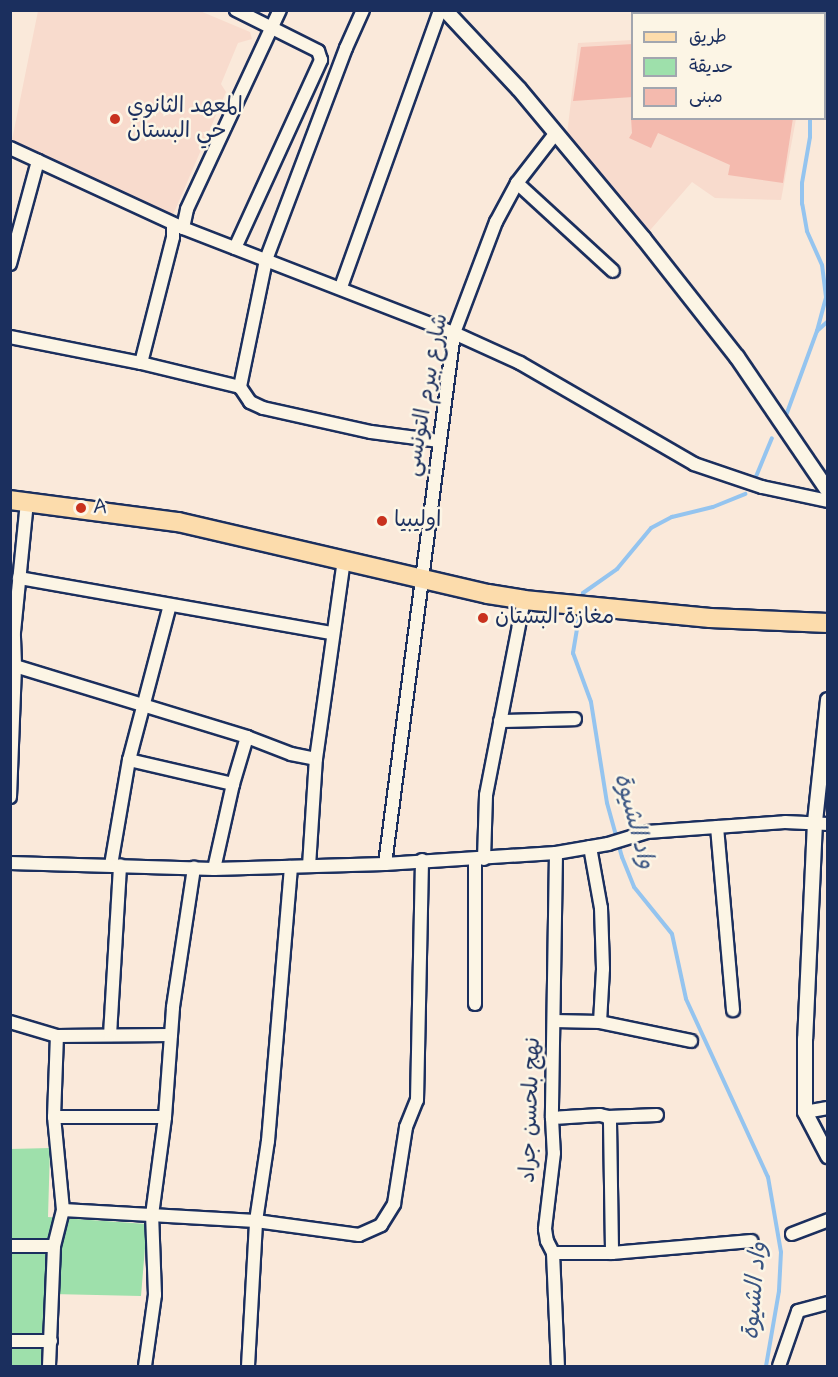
<!DOCTYPE html>
<html>
<head>
<meta charset="utf-8">
<style>
  body { margin:0 }
  #map { position:relative; width:838px; height:1377px; overflow:hidden; background:#fae9da; font-family:Mynerve,"Playpen Sans Arabic",sans-serif }
  div>[style] { position:absolute }
  .built>* { inset:0; background:#f8dbcd }
  .green>* { inset:0; background:#9ee0ab }
  .stream>* { height:4px; margin:-2px; padding:0 2px; transform-origin:2px; border-radius:2px; background:#94c4ef }
  .building>* { inset:0; background:#f4baae }
  .roads { filter:drop-shadow(2px 0 #1b2f5e) drop-shadow(-2px 0 #1b2f5e) drop-shadow(0 2px #1b2f5e) drop-shadow(0 -2px #1b2f5e) }
  .minor>* { height:12px; margin:-6px; padding:0 6px; transform-origin:6px; border-radius:6px; background:#fcf5e5 }
  .tertiary>* { height:14px; margin:-7px; padding:0 7px; transform-origin:7px; border-radius:7px; background:#fcf5e5 }
  .primary>* { height:18px; margin:-9px; padding:0 9px; transform-origin:9px; border-radius:9px; background:#fcdcac }
  .dots>* { width:16px; height:16px; translate:-50% -50%; box-sizing:border-box; border:3px solid #fcf5e5; border-radius:50% }
  span { translate:-50% -50%; white-space:nowrap; text-align:center; line-height:1.15; -webkit-text-stroke:5px #fcf5e5; paint-order:stroke }
  .poi-label { font-size:22px; color:#1b2f5e }
  .left { translate:0 -50%; text-align:left }
  .street-label { font-size:22px; color:#1b2f5e }
  .water-label { font-size:24px; color:#395482; font-style:italic }
  .frame { position:absolute; inset:0; border:12px solid #1b2f5e; pointer-events:none }
  .legend { position:absolute; left:631px; top:12px; width:195px; height:108px; box-sizing:border-box; background:#fcf5e5; border:2px solid #a2a6af; margin:0; padding:8px 10px; list-style:none; font-size:18px; color:#1b2f5e }
  .legend li { display:flex; align-items:center; gap:12px; height:30px }
  .legend b { width:30px; border:2px solid #a2a6af }
</style>
</head>
<body>
<div id="map">
  <div class="built">
    <div style="clip-path:polygon(38px 11px,200px 11px,250px 32px,252px 39px,238px 43px,221px 84px,226px 92px,173px 215px,165px 219px,11px 145px)"></div>
    <div style="clip-path:polygon(632px 40px,632px 118px,796px 119px,781px 200px,715px 198px,692px 182px,645px 236px,561px 141px,567px 134px,578px 43px)"></div>
  </div>
  <div class="green">
    <div style="clip-path:polygon(50px 1148px,48px 1217px,147px 1224px,141px 1296px,52px 1294px,47px 1366px,11px 1366px,10px 1149px)"></div>
  </div>
  <div class="stream">
    <div style="left:707px;top:10px;width:4px;rotate:63deg"></div>
    <div style="left:817px;top:331px;width:15px;rotate:-42deg"></div>
    <div style="left:784px;top:421px;width:96px;rotate:-69.9deg"></div>
    <div style="left:817px;top:331px;width:35px;rotate:-75deg"></div>
    <div style="left:826px;top:297px;width:32px;rotate:-97deg"></div>
    <div style="left:822px;top:265px;width:37px;rotate:-114deg"></div>
    <div style="left:807px;top:231px;width:27px;rotate:-100deg"></div>
    <div style="left:802px;top:204px;width:21px;rotate:-90deg"></div>
    <div style="left:802px;top:183px;width:47px;rotate:-80.1deg"></div>
    <div style="left:810px;top:137px;width:19px;rotate:-90deg"></div>
    <div style="left:755px;top:479px;width:44px;rotate:-67.5deg"></div>
    <div style="left:582px;top:601px;width:8px;rotate:-83deg"></div>
    <div style="left:583px;top:593px;width:42px;rotate:-35.2deg"></div>
    <div style="left:617px;top:569px;width:53px;rotate:-50.3deg"></div>
    <div style="left:651px;top:528px;width:24px;rotate:-28deg"></div>
    <div style="left:672px;top:517px;width:42px;rotate:-13.7deg"></div>
    <div style="left:713px;top:507px;width:35px;rotate:-22deg"></div>
    <div style="left:580px;top:611px;width:43px;rotate:99.5deg"></div>
    <div style="left:573px;top:653px;width:52px;rotate:69.8deg"></div>
    <div style="left:591px;top:702px;width:102px;rotate:81deg"></div>
    <div style="left:607px;top:803px;width:56px;rotate:74.5deg"></div>
    <div style="left:622px;top:857px;width:32px;rotate:68deg"></div>
    <div style="left:634px;top:887px;width:60px;rotate:51deg"></div>
    <div style="left:672px;top:934px;width:66px;rotate:77.8deg"></div>
    <div style="left:686px;top:999px;width:196px;rotate:65.3deg"></div>
    <div style="left:768px;top:1177px;width:76px;rotate:80.2deg"></div>
    <div style="left:781px;top:1252px;width:39px;rotate:93deg"></div>
    <div style="left:779px;top:1291px;width:76px;rotate:99.8deg"></div>
  </div>
  <div class="building">
    <div style="clip-path:polygon(633px 44px,633px 97px,573px 101px,581px 47px)"></div>
    <div style="clip-path:polygon(631px 118px,793px 118px,783px 183px,728px 175px,730px 165px,658px 133px,651px 148px,629px 138px,632px 133px)"></div>
  </div>
  <div class="roads">
    <div class="minor">
      <div style="left:363px;top:10px;width:42px;rotate:114.1deg"></div>
      <div style="left:346px;top:48px;width:227px;rotate:110.7deg"></div>
      <div style="left:266px;top:260px;width:130px;rotate:101.6deg"></div>
      <div style="left:240px;top:387px;width:18px;rotate:56deg"></div>
      <div style="left:250px;top:402px;width:14px;rotate:25deg"></div>
      <div style="left:263px;top:408px;width:111px;rotate:12.5deg"></div>
      <div style="left:371px;top:432px;width:69px;rotate:7.5deg"></div>
      <div style="left:10px;top:148px;width:191px;rotate:24.8deg"></div>
      <div style="left:183px;top:228px;width:291px;rotate:21.2deg"></div>
      <div style="left:454px;top:333px;width:72px;rotate:24.4deg"></div>
      <div style="left:520px;top:363px;width:201px;rotate:30.1deg"></div>
      <div style="left:694px;top:464px;width:72px;rotate:18.7deg"></div>
      <div style="left:762px;top:487px;width:67px;rotate:12deg"></div>
      <div style="left:517px;top:183px;width:130px;rotate:42.5deg"></div>
      <div style="left:183px;top:228px;width:19px;rotate:-78deg"></div>
      <div style="left:187px;top:209px;width:220px;rotate:-65deg"></div>
      <div style="left:235px;top:248px;width:207px;rotate:-65.4deg"></div>
      <div style="left:321px;top:60px;width:9px;rotate:-108deg"></div>
      <div style="left:318px;top:51px;width:92px;rotate:-153.4deg"></div>
      <div style="left:10px;top:264px;width:107px;rotate:-74.8deg"></div>
      <div style="left:341px;top:287px;width:294px;rotate:-70.3deg"></div>
      <div style="left:10px;top:337px;width:134px;rotate:11.2deg"></div>
      <div style="left:141px;top:363px;width:102px;rotate:13.6deg"></div>
      <div style="left:141px;top:363px;width:130px;rotate:-75.7deg"></div>
      <div style="left:173px;top:237px;width:13px;rotate:-90deg"></div>
      <div style="left:19px;top:578px;width:318px;rotate:10deg"></div>
      <div style="left:15px;top:666px;width:243px;rotate:17deg"></div>
      <div style="left:247px;top:737px;width:47px;rotate:21.1deg"></div>
      <div style="left:291px;top:754px;width:25px;rotate:11deg"></div>
      <div style="left:500px;top:721px;width:75px;rotate:-1.5deg"></div>
      <div style="left:129px;top:760px;width:107px;rotate:13deg"></div>
      <div style="left:10px;top:797px;width:131px;rotate:-87.8deg"></div>
      <div style="left:15px;top:666px;width:34px;rotate:-92deg"></div>
      <div style="left:14px;top:632px;width:131px;rotate:-84.3deg"></div>
      <div style="left:717px;top:827px;width:184px;rotate:85deg"></div>
      <div style="left:590px;top:847px;width:62px;rotate:79.8deg"></div>
      <div style="left:601px;top:908px;width:61px;rotate:88.1deg"></div>
      <div style="left:603px;top:969px;width:53px;rotate:93.2deg"></div>
      <div style="left:556px;top:853px;width:265px;rotate:90.9deg"></div>
      <div style="left:552px;top:1118px;width:35px;rotate:87deg"></div>
      <div style="left:554px;top:1153px;width:77px;rotate:96.8deg"></div>
      <div style="left:545px;top:1229px;width:12px;rotate:81deg"></div>
      <div style="left:547px;top:1241px;width:13px;rotate:63deg"></div>
      <div style="left:553px;top:1253px;width:113px;rotate:87.5deg"></div>
      <div style="left:475px;top:859px;width:145px;rotate:90deg"></div>
      <div style="left:484px;top:859px;width:64px;rotate:-88.2deg"></div>
      <div style="left:486px;top:795px;width:199px;rotate:-79deg"></div>
      <div style="left:10px;top:863px;width:204px;rotate:1.7deg"></div>
      <div style="left:214px;top:869px;width:171px;rotate:-1.7deg"></div>
      <div style="left:385px;top:864px;width:171px;rotate:-3.7deg"></div>
      <div style="left:556px;top:853px;width:53px;rotate:-9.8deg"></div>
      <div style="left:608px;top:844px;width:41px;rotate:-17.1deg"></div>
      <div style="left:647px;top:832px;width:138px;rotate:-4.1deg"></div>
      <div style="left:785px;top:822px;width:43px;rotate:2.7deg"></div>
      <div style="left:385px;top:864px;width:535px;rotate:-82.6deg"></div>
      <div style="left:454px;top:333px;width:119px;rotate:-69.3deg"></div>
      <div style="left:496px;top:222px;width:44px;rotate:-61.7deg"></div>
      <div style="left:517px;top:183px;width:62px;rotate:-52.2deg"></div>
      <div style="left:111px;top:865px;width:107px;rotate:-80.3deg"></div>
      <div style="left:129px;top:760px;width:160px;rotate:-75.2deg"></div>
      <div style="left:309px;top:866px;width:107px;rotate:-86.3deg"></div>
      <div style="left:316px;top:759px;width:200px;rotate:-82deg"></div>
      <div style="left:214px;top:869px;width:87px;rotate:-77.4deg"></div>
      <div style="left:233px;top:784px;width:49px;rotate:-73.4deg"></div>
      <div style="left:554px;top:1021px;width:46px;rotate:1.2deg"></div>
      <div style="left:600px;top:1022px;width:93px;rotate:11.8deg"></div>
      <div style="left:10px;top:1022px;width:49px;rotate:16.6deg"></div>
      <div style="left:57px;top:1036px;width:114px;rotate:-0.5deg"></div>
      <div style="left:110px;top:1035px;width:170px;rotate:-86.6deg"></div>
      <div style="left:805px;top:1112px;width:23px;rotate:-10deg"></div>
      <div style="left:54px;top:1117px;width:111px"></div>
      <div style="left:608px;top:1117px;width:49px;rotate:-2.3deg"></div>
      <div style="left:552px;top:1118px;width:48px;rotate:-3.6deg"></div>
      <div style="left:600px;top:1115px;width:8px;rotate:14deg"></div>
      <div style="left:608px;top:1117px;width:5px;rotate:68deg"></div>
      <div style="left:610px;top:1122px;width:131px;rotate:89.1deg"></div>
      <div style="left:63px;top:1210px;width:193px;rotate:3.3deg"></div>
      <div style="left:256px;top:1221px;width:104px;rotate:7.7deg"></div>
      <div style="left:359px;top:1235px;width:24px;rotate:-24deg"></div>
      <div style="left:381px;top:1225px;width:25px;rotate:-58deg"></div>
      <div style="left:394px;top:1204px;width:78px;rotate:-81.1deg"></div>
      <div style="left:406px;top:1127px;width:29px;rotate:-68deg"></div>
      <div style="left:417px;top:1100px;width:240px;rotate:-88.8deg"></div>
      <div style="left:792px;top:1234px;width:39px;rotate:-21deg"></div>
      <div style="left:10px;top:1246px;width:44px"></div>
      <div style="left:553px;top:1253px;width:59px"></div>
      <div style="left:612px;top:1253px;width:140px;rotate:-4.9deg"></div>
      <div style="left:10px;top:1341px;width:41px"></div>
      <div style="left:49px;top:1366px;width:120px;rotate:-87.6deg"></div>
      <div style="left:54px;top:1246px;width:37px;rotate:-76deg"></div>
      <div style="left:63px;top:1210px;width:93px;rotate:-95.5deg"></div>
      <div style="left:54px;top:1117px;width:81px;rotate:-87.9deg"></div>
      <div style="left:145px;top:1366px;width:72px;rotate:-82deg"></div>
      <div style="left:155px;top:1295px;width:80px;rotate:-92.1deg"></div>
      <div style="left:152px;top:1215px;width:99px;rotate:-82.4deg"></div>
      <div style="left:165px;top:1117px;width:110px;rotate:-85.8deg"></div>
      <div style="left:173px;top:1007px;width:141px;rotate:-81.4deg"></div>
      <div style="left:248px;top:1366px;width:145px;rotate:-86.8deg"></div>
      <div style="left:256px;top:1221px;width:81px;rotate:-81.5deg"></div>
      <div style="left:268px;top:1141px;width:275px;rotate:-85.2deg"></div>
      <div style="left:779px;top:1366px;width:58px;rotate:-70.9deg"></div>
      <div style="left:798px;top:1311px;width:31px;rotate:-15deg"></div>
    </div>
    <div class="tertiary">
      <div style="left:445px;top:10px;width:108px;rotate:46.9deg"></div>
      <div style="left:519px;top:89px;width:195px;rotate:50.2deg"></div>
      <div style="left:644px;top:239px;width:150px;rotate:51.8deg"></div>
      <div style="left:737px;top:357px;width:162px;rotate:55.8deg"></div>
      <div style="left:828px;top:700px;width:123px;rotate:96.1deg"></div>
      <div style="left:815px;top:822px;width:217px;rotate:92.6deg"></div>
      <div style="left:805px;top:1039px;width:73px;rotate:90deg"></div>
      <div style="left:805px;top:1112px;width:50px;rotate:62.4deg"></div>
    </div>
    <div class="primary">
      <div style="left:10px;top:500px;width:169px;rotate:7.5deg"></div>
      <div style="left:178px;top:522px;width:318px;rotate:13.1deg"></div>
      <div style="left:488px;top:594px;width:36px;rotate:9deg"></div>
      <div style="left:524px;top:600px;width:187px;rotate:5.5deg"></div>
      <div style="left:710px;top:618px;width:118px;rotate:2.4deg"></div>
    </div>
  </div>
  <div class="dots">
    <div style="left:115px;top:119px;background:#c8321e"></div>
    <div style="left:81px;top:508px;background:#c8321e"></div>
    <div style="left:382px;top:521px;background:#c8321e"></div>
    <div style="left:483px;top:618px;background:#c8321e"></div>
  </div>
  <div class="poi-label">
    <span class="left" style="left:127px;top:119px">المعهد الثانوي<br>حي البستان</span>
    <span class="left" style="left:93px;top:508px">A</span>
    <span class="left" style="left:394px;top:521px">اوليبيا</span>
    <span class="left" style="left:495px;top:618px">مغازة البستان</span>
  </div>
  <div class="street-label">
    <span style="left:427px;top:395px;rotate:-80deg">شارع بيرم التونسي</span>
    <span style="left:531px;top:1110px;rotate:-88deg">نهج بلحسن جراد</span>
  </div>
  <div class="water-label">
    <span style="left:634px;top:821px;rotate:75deg">واد الشيوة</span>
    <span style="left:755px;top:1291px;rotate:-85deg">واد الشيوة</span>
  </div>
  <div class="frame"></div>
  <ul class="legend">
  <li><b style="height:8px;background:#fcdcac"></b>طريق</li>
  <li><b style="height:16px;background:#9ee0ab"></b>حديقة</li>
  <li><b style="height:16px;background:#f4baae"></b>مبنى</li>
  </ul>
</div>
</body>
</html>
